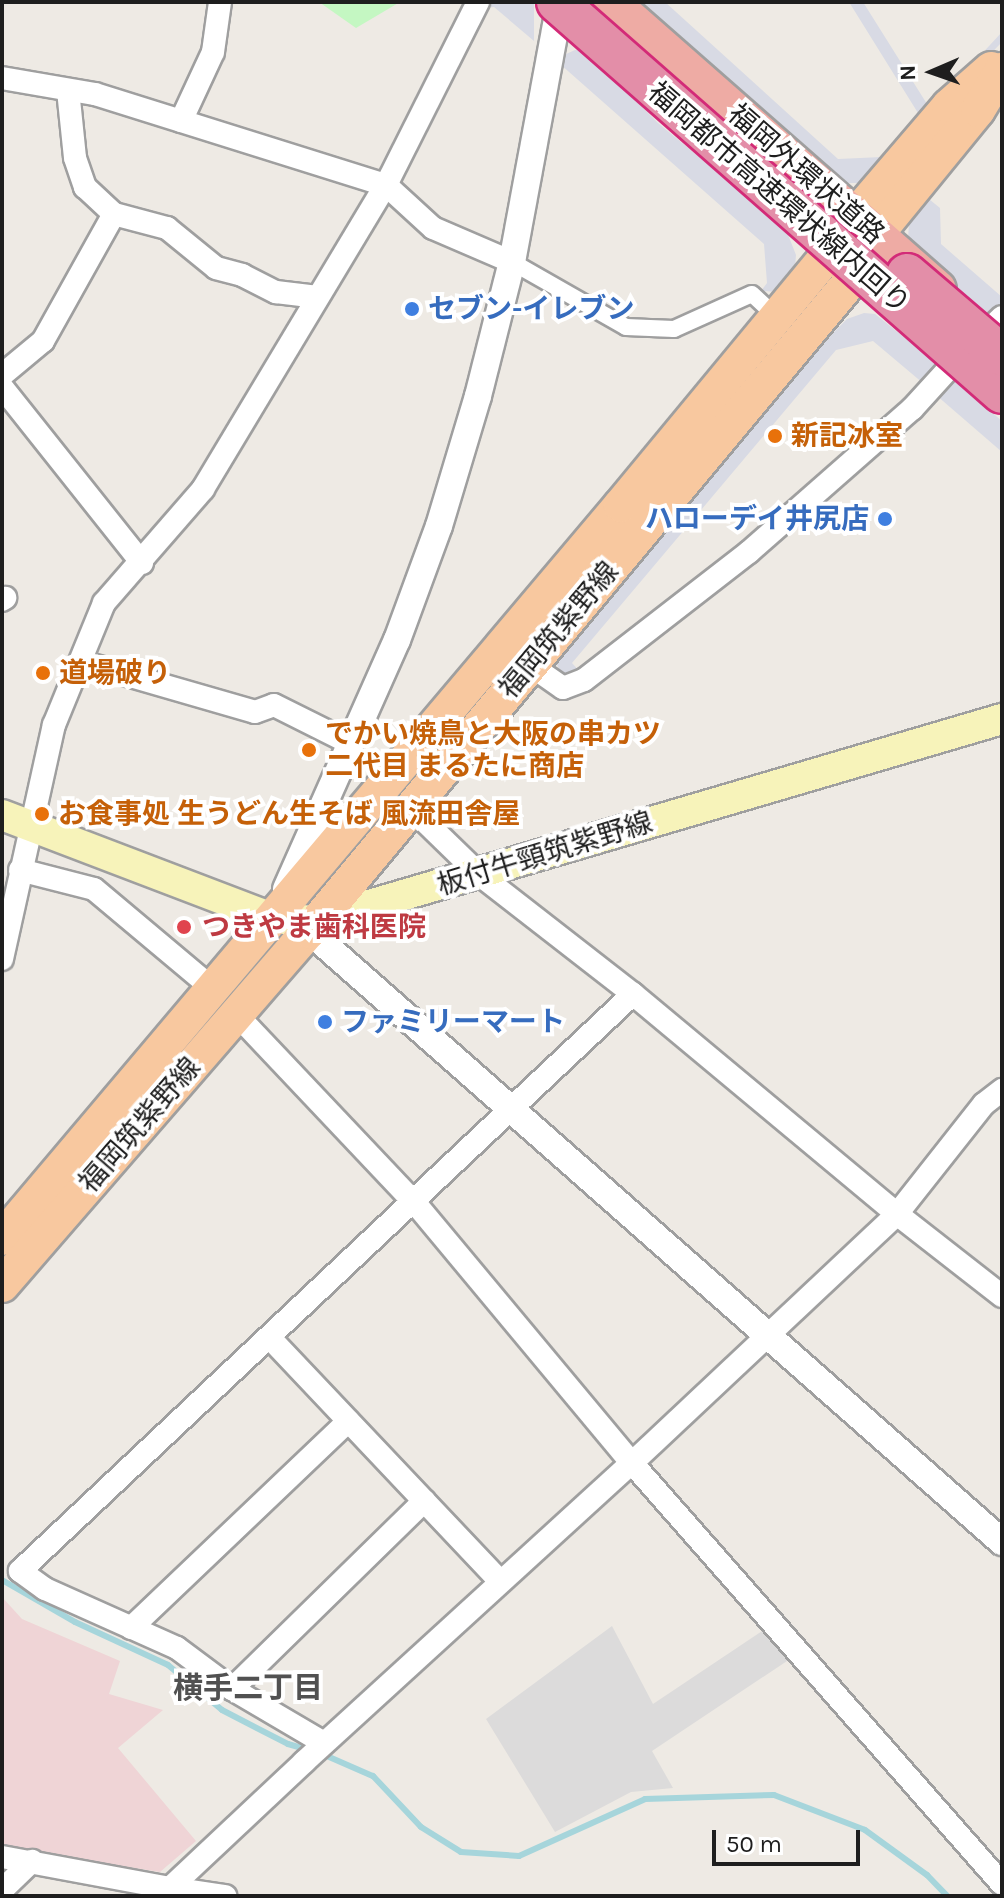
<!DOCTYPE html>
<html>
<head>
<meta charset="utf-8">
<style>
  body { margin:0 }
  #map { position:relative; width:1004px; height:1898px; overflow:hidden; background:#eeeae4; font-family:Karla,"Noto Sans JP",sans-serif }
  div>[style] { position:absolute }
  .residential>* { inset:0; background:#dcdbdb }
  .commercial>* { inset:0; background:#efd4d6 }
  .park>* { inset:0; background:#c4f7c2 }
  .plaza>* { inset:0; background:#d8dae4 }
  .stream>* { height:6px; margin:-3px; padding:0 3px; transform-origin:3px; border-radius:3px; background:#a6d5db }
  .roads { filter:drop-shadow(2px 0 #9f9f9f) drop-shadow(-2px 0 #9f9f9f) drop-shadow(0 2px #9f9f9f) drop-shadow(0 -2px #9f9f9f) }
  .pedestrian>* { height:16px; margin:-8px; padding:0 8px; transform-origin:8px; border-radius:8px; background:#fff }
  .minor>* { height:22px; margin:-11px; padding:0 11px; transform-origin:11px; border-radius:11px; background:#fff }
  .tertiary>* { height:26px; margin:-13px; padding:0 13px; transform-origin:13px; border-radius:13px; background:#fff }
  .secondary>* { height:30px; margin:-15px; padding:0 15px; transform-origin:15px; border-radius:15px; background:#f7f3ba }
  .primary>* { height:34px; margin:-17px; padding:0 17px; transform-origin:17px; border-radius:17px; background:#f8c89f }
  .trunk>* { height:36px; margin:-18px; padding:0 18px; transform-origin:18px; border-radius:18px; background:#eeaba4 }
  .bridges { filter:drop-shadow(2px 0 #d32b78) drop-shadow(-2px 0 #d32b78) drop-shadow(0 2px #d32b78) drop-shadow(0 -2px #d32b78) }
  .motorway-bridge>* { height:40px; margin:-20px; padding:0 20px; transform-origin:20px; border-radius:20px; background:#e38ea8 }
  .dots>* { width:22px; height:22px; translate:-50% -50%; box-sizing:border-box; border:4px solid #fff; border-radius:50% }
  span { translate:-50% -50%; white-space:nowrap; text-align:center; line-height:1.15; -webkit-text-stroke:8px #fff; paint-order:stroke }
  .street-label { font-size:28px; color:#1e1e1e }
  .shop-label { font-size:28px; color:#366cbe; font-weight:700 }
  .left { translate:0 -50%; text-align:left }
  .right { translate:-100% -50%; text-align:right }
  .food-label { font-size:28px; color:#c56008; font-weight:700 }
  .health-label { font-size:28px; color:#be3a42; font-weight:700 }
  .neighbourhood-label { font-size:30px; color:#515151; font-weight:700 }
  .frame { position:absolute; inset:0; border:4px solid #1e1e1e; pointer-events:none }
  .north { position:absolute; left:892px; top:32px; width:80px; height:80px; -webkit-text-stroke:6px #fff; paint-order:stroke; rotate:268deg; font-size:22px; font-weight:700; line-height:32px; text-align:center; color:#1e1e1e }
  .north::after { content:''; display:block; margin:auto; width:28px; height:36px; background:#1e1e1e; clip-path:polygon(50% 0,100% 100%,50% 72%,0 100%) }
  .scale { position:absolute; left:712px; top:1830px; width:148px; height:36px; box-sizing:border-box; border:4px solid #1e1e1e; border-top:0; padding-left:10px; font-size:24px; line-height:28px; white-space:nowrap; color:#1e1e1e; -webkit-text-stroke:6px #fff; paint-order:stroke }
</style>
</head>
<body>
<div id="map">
  <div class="residential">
    <div style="clip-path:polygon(774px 1623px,799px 1653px,652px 1751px,673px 1788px,631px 1792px,555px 1832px,486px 1719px,612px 1626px,653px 1704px)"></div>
  </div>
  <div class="commercial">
    <div style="clip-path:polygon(2px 1597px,22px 1619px,120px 1661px,109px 1694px,163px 1710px,118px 1748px,196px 1841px,160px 1872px,2px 1847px)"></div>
  </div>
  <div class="park">
    <div style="clip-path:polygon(319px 2px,400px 2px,356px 28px)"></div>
  </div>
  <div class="plaza">
    <div style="clip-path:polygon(485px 2px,534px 2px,534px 41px,494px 7px,482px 8px)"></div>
    <div style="clip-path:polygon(627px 2px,665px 2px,838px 159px,882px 157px,918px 113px,849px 2px,863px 2px,927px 104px,951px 87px,1002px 32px,1002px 42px,865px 183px,837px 183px)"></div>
    <div style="clip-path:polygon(575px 50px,587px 51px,658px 123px,710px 166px,720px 169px,787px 232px,796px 255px,794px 279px,781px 292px,761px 291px,767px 283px,764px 244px,560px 64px,564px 55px)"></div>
    <div style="clip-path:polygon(924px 195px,940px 208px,941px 244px,1002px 297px,1002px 330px,917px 257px,908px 240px,910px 204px)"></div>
    <div style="clip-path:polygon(864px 313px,875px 314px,939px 365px,924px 384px,873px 341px,836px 350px,572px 663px,581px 673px,576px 677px,562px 676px,555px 660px,827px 339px,847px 319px)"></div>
    <div style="clip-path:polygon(950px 377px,1002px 421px,1002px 452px,936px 395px)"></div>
  </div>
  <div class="stream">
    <div style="left:2px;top:1580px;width:84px;rotate:29.9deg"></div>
    <div style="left:75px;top:1622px;width:102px;rotate:24.8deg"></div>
    <div style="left:168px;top:1665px;width:70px;rotate:39.8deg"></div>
    <div style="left:222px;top:1710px;width:74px;rotate:27.3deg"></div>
    <div style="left:288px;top:1744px;width:22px;rotate:16deg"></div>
    <div style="left:320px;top:1753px;width:58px;rotate:23.5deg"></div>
    <div style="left:373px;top:1776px;width:70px;rotate:46.7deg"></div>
    <div style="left:421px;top:1827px;width:47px;rotate:32deg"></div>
    <div style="left:461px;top:1852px;width:58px;rotate:3.9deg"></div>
    <div style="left:519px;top:1856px;width:138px;rotate:-24.3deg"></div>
    <div style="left:645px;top:1799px;width:129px;rotate:-1.8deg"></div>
    <div style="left:774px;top:1795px;width:97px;rotate:21deg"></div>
    <div style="left:865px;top:1830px;width:77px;rotate:36deg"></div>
    <div style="left:927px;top:1875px;width:29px;rotate:46deg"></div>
  </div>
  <div class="roads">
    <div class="pedestrian">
      <div style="left:512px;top:262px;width:131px;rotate:29.7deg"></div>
      <div style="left:626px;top:327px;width:48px;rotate:2.4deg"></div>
      <div style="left:674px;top:329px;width:85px;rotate:-24.2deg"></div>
      <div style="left:752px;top:294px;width:33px;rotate:43deg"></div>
    </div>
    <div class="minor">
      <div style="left:2px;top:78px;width:94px;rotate:9.8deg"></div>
      <div style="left:95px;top:94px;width:305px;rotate:17.4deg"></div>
      <div style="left:386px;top:185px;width:64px;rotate:42.5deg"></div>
      <div style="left:433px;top:228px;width:86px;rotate:23.3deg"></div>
      <div style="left:68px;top:90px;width:68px;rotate:84.1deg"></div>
      <div style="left:75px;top:158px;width:31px;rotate:71deg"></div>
      <div style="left:85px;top:187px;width:40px;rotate:43deg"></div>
      <div style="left:114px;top:214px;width:55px;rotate:14.8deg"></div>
      <div style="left:167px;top:228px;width:63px;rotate:39.2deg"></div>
      <div style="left:216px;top:268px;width:27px;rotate:15deg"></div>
      <div style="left:242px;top:275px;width:38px;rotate:27deg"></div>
      <div style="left:276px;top:292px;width:42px;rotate:6.8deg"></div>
      <div style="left:181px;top:121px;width:76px;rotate:-65.1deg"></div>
      <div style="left:213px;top:52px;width:50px;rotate:-82deg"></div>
      <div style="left:2px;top:375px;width:53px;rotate:-39.7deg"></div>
      <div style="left:43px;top:341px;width:145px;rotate:-60.8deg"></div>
      <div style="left:2px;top:387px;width:225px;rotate:51.5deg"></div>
      <div style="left:2px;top:600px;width:4px;rotate:-34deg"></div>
      <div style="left:82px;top:662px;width:180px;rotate:16.1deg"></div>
      <div style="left:255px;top:712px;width:20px;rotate:-20deg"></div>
      <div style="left:274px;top:705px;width:87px;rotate:26.6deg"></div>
      <div style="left:530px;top:665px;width:40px;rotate:34.9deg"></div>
      <div style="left:563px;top:688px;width:22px;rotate:-21deg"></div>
      <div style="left:584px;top:680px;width:209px;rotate:-37.8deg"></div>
      <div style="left:749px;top:552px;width:217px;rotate:-41.3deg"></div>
      <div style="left:912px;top:409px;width:61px;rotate:-47.7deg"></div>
      <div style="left:953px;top:364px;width:68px;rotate:-43.8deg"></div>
      <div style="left:410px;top:807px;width:98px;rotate:44.2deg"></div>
      <div style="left:480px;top:875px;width:194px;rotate:37.9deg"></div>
      <div style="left:633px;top:994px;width:344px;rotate:39.8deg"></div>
      <div style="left:897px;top:1214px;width:133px;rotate:38deg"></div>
      <div style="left:20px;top:870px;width:76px;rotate:14.4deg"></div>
      <div style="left:94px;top:889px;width:155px;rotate:40deg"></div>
      <div style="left:2px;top:959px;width:240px;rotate:-77.5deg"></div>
      <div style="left:54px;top:725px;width:132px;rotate:-67.7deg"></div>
      <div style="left:104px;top:603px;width:151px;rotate:-49deg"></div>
      <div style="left:203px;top:489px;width:355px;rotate:-59deg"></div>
      <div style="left:386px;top:185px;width:205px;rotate:-63.3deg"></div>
      <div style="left:236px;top:1014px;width:260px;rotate:46.6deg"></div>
      <div style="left:415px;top:1203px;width:339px;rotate:50.2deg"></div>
      <div style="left:632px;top:1463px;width:560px;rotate:48.69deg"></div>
      <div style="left:270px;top:1338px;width:335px;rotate:46.6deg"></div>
      <div style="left:131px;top:1628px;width:300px;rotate:-43.6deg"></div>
      <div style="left:232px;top:1689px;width:269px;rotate:-44.4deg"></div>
      <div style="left:324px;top:1743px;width:107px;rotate:-149.6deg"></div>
      <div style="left:232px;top:1689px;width:69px;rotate:-143.3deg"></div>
      <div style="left:177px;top:1648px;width:145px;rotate:-155.9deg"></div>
      <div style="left:45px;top:1589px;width:31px;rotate:-144deg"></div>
      <div style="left:20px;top:1571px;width:842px;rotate:-43.27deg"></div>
      <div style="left:2px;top:1857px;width:171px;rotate:10.5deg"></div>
      <div style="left:2px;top:1890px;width:42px;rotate:-44deg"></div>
      <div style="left:162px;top:1895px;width:11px;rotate:-41deg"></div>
      <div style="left:170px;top:1888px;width:56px;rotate:8.3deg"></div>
      <div style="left:169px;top:1896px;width:8px;rotate:-83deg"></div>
      <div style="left:170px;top:1888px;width:184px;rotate:-43.2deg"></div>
      <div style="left:304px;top:1762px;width:444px;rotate:-42.4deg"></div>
      <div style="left:632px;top:1463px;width:364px;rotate:-43.2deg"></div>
      <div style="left:897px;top:1214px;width:140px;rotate:-51.7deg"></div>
      <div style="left:984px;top:1104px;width:23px;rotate:-38deg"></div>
    </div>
    <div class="tertiary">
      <div style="left:286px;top:889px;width:273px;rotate:-66deg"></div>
      <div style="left:397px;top:640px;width:121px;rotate:-69.8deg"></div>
      <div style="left:439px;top:526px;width:136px;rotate:-73.3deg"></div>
      <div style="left:478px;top:396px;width:138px;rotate:-75.8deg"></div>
      <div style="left:512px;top:262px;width:264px;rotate:-79.5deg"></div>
      <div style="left:293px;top:925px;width:17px;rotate:21deg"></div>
      <div style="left:309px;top:931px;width:924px;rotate:41.4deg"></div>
    </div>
    <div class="secondary">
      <div style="left:2px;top:815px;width:289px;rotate:20.9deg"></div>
      <div style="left:272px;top:918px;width:43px;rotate:4deg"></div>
      <div style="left:315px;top:921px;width:716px;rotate:-16.39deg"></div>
    </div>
    <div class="primary">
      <div style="left:2px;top:1238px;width:959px;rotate:-49.82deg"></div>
      <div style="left:621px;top:505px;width:330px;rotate:-50.4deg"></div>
      <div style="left:831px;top:251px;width:41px;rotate:-55.9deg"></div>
      <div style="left:854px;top:217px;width:146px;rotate:-49.4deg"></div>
      <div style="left:949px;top:106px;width:56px;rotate:-41.4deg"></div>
      <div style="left:2px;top:1285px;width:469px;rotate:-49.1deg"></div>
      <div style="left:309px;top:931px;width:851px;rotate:-50.19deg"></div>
      <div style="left:854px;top:277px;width:47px;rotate:-62.4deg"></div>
      <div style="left:876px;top:235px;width:161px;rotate:-50.8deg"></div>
      <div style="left:978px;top:110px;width:47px;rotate:-59deg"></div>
    </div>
    <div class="trunk">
      <div style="left:611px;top:2px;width:435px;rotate:41.3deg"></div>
    </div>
  </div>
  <div class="bridges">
    <div class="motorway-bridge">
      <div style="left:557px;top:2px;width:592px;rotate:41.3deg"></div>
      <div style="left:907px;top:274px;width:125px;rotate:40.5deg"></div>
    </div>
  </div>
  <div class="dots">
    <div style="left:412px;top:309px;background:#3f7fe0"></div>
    <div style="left:775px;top:436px;background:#e8710a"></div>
    <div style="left:885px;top:519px;background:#3f7fe0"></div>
    <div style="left:43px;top:673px;background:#e8710a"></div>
    <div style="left:309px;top:750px;background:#e8710a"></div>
    <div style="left:42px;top:814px;background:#e8710a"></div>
    <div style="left:184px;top:927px;background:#e0444e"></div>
    <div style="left:325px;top:1022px;background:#3f7fe0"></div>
  </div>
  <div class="street-label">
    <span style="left:806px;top:174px;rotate:41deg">福岡外環状道路</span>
    <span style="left:779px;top:198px;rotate:41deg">福岡都市高速環状線内回り</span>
    <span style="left:559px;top:630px;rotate:-50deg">福岡筑紫野線</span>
    <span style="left:545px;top:854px;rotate:-17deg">板付牛頸筑紫野線</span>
    <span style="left:140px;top:1125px;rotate:-49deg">福岡筑紫野線</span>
  </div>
  <div class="shop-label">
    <span class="left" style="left:428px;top:309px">セブン-イレブン</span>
    <span class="right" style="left:869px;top:519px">ハローデイ井尻店</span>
    <span class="left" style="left:341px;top:1022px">ファミリーマート</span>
  </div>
  <div class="food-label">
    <span class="left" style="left:791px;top:436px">新記冰室</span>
    <span class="left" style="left:59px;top:673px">道場破り</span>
    <span class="left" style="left:325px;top:750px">でかい焼鳥と大阪の串カツ<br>二代目 まるたに商店</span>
    <span class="left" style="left:58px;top:814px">お食事処 生うどん生そば 風流田舎屋</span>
  </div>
  <div class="health-label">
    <span class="left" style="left:202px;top:927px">つきやま歯科医院</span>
  </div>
  <div class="neighbourhood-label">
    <span style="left:248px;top:1688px">横手二丁目</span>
  </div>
  <div class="frame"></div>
  <div class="north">N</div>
  <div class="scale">50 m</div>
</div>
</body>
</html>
